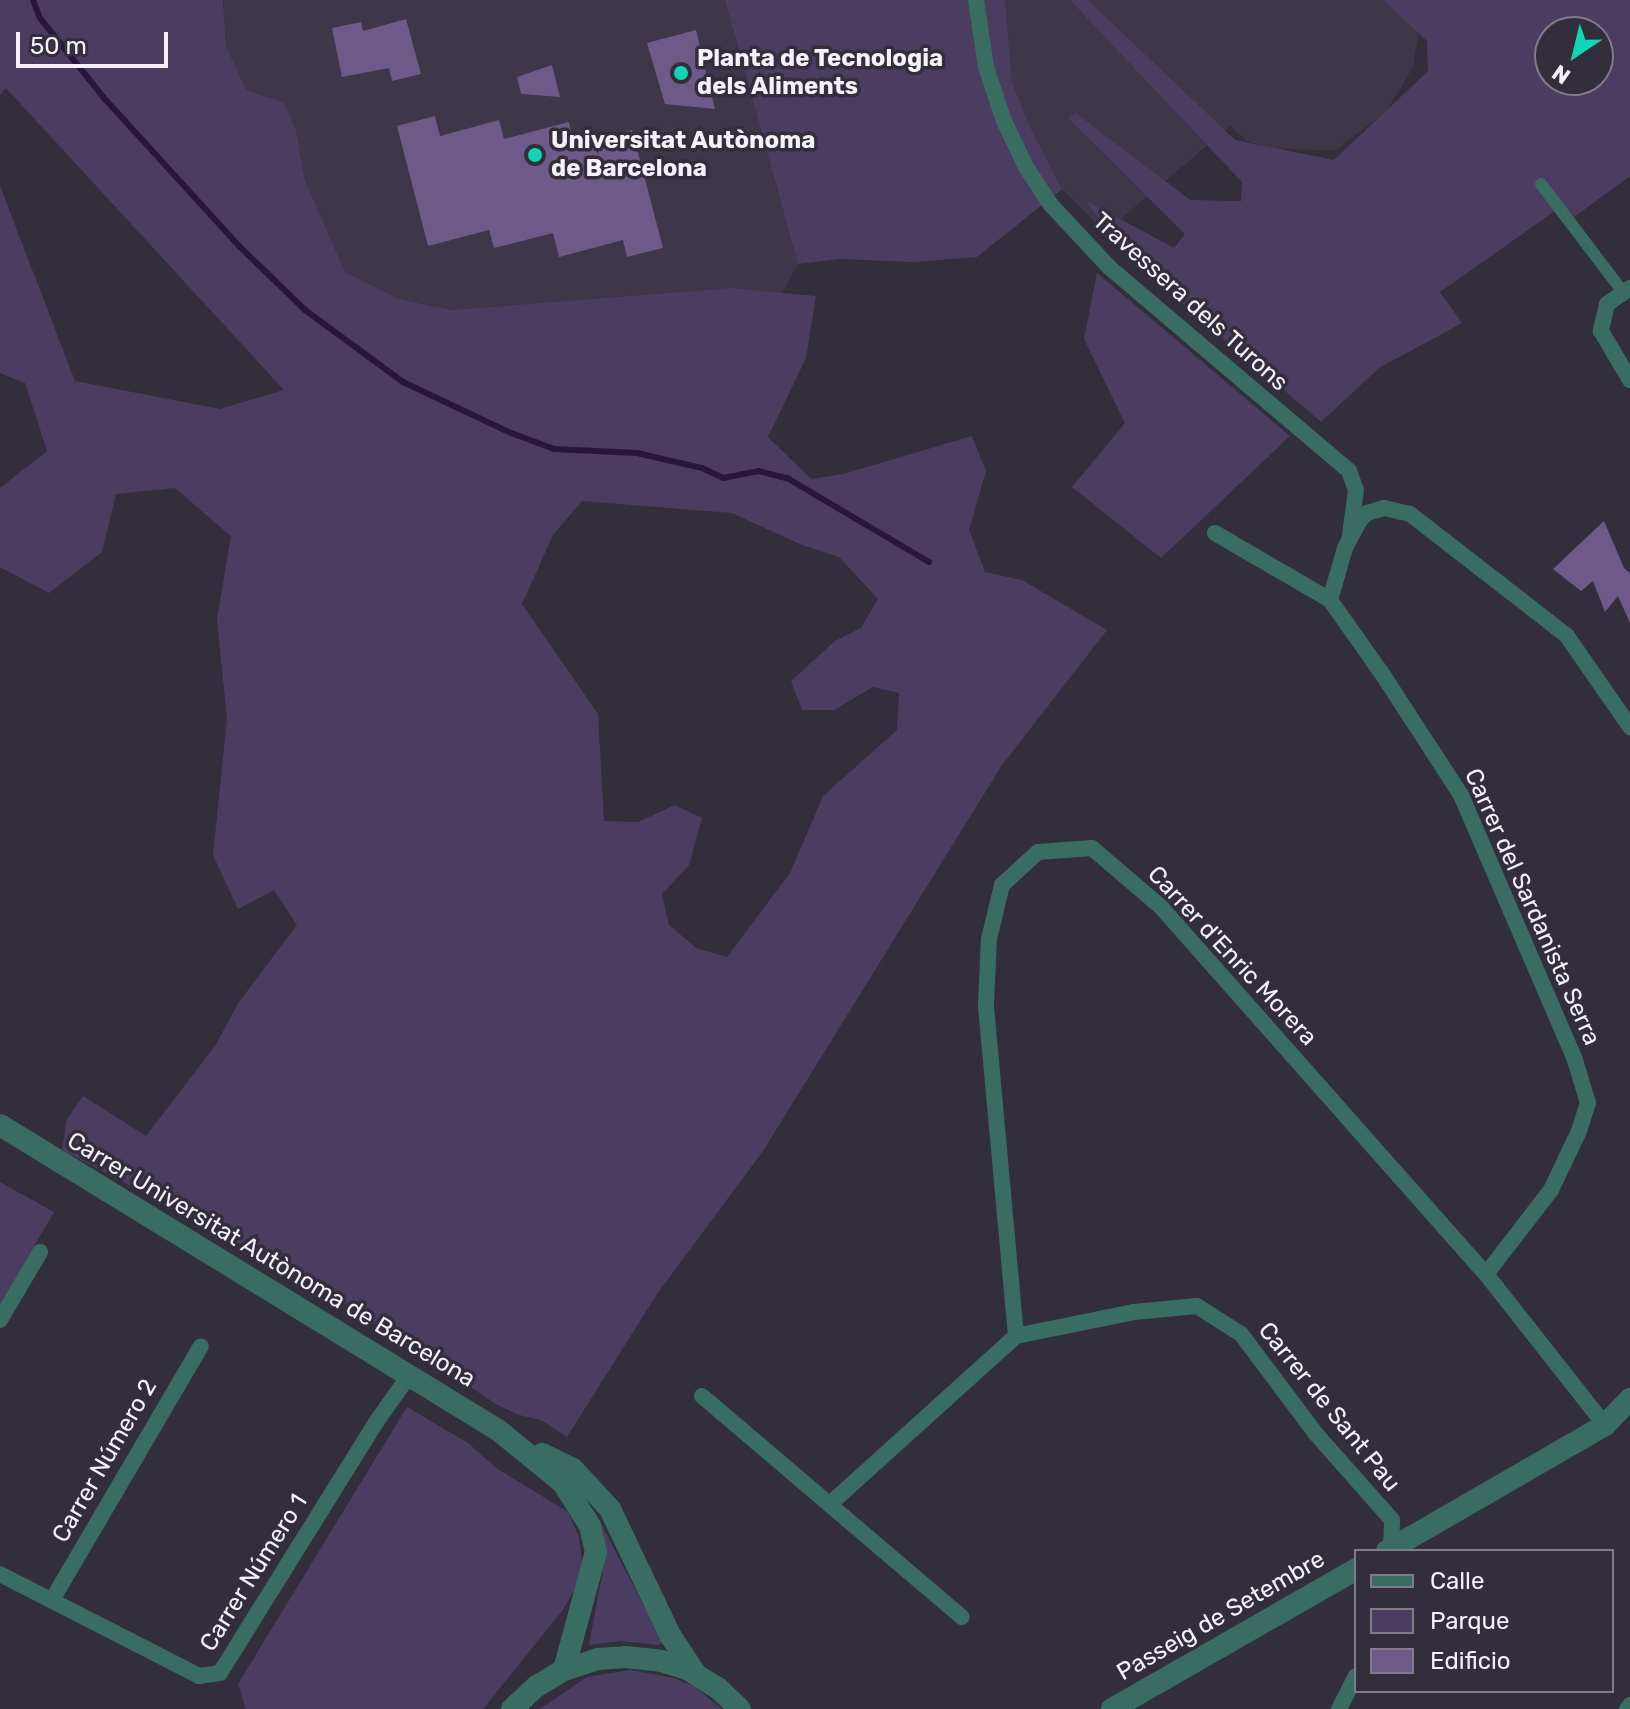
<!DOCTYPE html>
<html>
<head>
<meta charset="utf-8">
<style>
  body { margin:0 }
  #map { position:relative; width:1630px; height:1709px; overflow:hidden; background:#332e3c; font-family:Rubik,sans-serif }
  div>[style] { position:absolute }
  .built>* { inset:0; background:#3e3649 }
  .green>* { inset:0; background:#4b3d60 }
  .stream>* { height:6px; margin:-3px; padding:0 3px; transform-origin:3px; border-radius:3px; background:#28163d }
  .building>* { inset:0; background:#6d5a88 }
  .pedestrian>* { height:12px; margin:-6px; padding:0 6px; transform-origin:6px; border-radius:6px; background:#396d61 }
  .minor>* { height:16px; margin:-8px; padding:0 8px; transform-origin:8px; border-radius:8px; background:#396d61 }
  .tertiary>* { height:22px; margin:-11px; padding:0 11px; transform-origin:11px; border-radius:11px; background:#396d61 }
  .dots>* { width:22px; height:22px; translate:-50% -50%; box-sizing:border-box; border:4px solid #332e3c; border-radius:50% }
  span { translate:-50% -50%; white-space:nowrap; text-align:center; line-height:1.15; -webkit-text-stroke:7px #332e3c; paint-order:stroke }
  .poi-label { font-size:24px; color:#f5f1fa; font-weight:700 }
  .left { translate:0 -50%; text-align:left }
  .street-label { font-size:24px; color:#f5f1fa }
  .legend { position:absolute; left:1354px; top:1549px; width:260px; height:144px; box-sizing:border-box; background:#332e3c; border:2px solid #817c88; margin:0; padding:10px 14px; list-style:none; font-size:24px; color:#f5f1fa }
  .legend li { display:flex; align-items:center; gap:16px; height:40px }
  .legend b { width:40px; border:2px solid #817c88 }
  .north { position:absolute; left:1534px; top:16px; width:80px; height:80px; box-sizing:border-box; background:#332e3c; border:2px solid #817c88; border-radius:50%; rotate:215deg; font-size:22px; font-weight:700; line-height:32px; text-align:center; color:#f5f1fa }
  .north::after { content:''; display:block; margin:auto; width:28px; height:36px; background:#11d5b4; clip-path:polygon(50% 0,100% 100%,50% 72%,0 100%) }
  .scale { position:absolute; left:16px; top:32px; width:152px; height:36px; box-sizing:border-box; border:4px solid #f5f1fa; border-top:0; padding-left:10px; font-size:24px; line-height:28px; white-space:nowrap; color:#f5f1fa; -webkit-text-stroke:6px #332e3c; paint-order:stroke }
</style>
</head>
<body>
<div id="map">
  <div class="built">
    <div style="clip-path:polygon(223px 0,725px 0,798px 264px,782px 293px,731px 288px,452px 310px,399px 299px,345px 272px,305px 180px,296px 130px,246px 90px,226px 46px)"></div>
    <div style="clip-path:polygon(1005px 0,1396px 0,1419px 30px,1413px 67px,1385px 113px,1334px 151px,1268px 148px,1247px 141px,1230px 126px,1105px 232px,1062px 189px,1030px 127px,1012px 82px)"></div>
  </div>
  <div class="green">
    <div style="clip-path:polygon(evenodd,0 0,223px 0,226px 46px,246px 90px,284px 103px,296px 130px,305px 180px,345px 272px,399px 299px,452px 310px,731px 288px,816px 296px,806px 358px,768px 437px,811px 479px,843px 474px,972px 436px,986px 471px,969px 530px,985px 572px,1022px 580px,1107px 630px,1002px 765px,763px 1151px,657px 1294px,567px 1437px,541px 1420px,519px 1415px,496px 1404px,309px 1280px,62px 1150px,67px 1119px,83px 1096px,146px 1136px,215px 1046px,239px 1002px,297px 925px,274px 890px,238px 909px,213px 855px,227px 719px,217px 620px,231px 536px,175px 488px,116px 494px,102px 552px,49px 593px,0 567px,0 488px,47px 451px,25px 383px,0 373px,0 186px,75px 381px,220px 409px,284px 390px,6px 88px,0 95px,0 0,582px 501px,732px 513px,802px 545px,839px 557px,878px 599px,861px 628px,835px 641px,791px 681px,802px 710px,834px 710px,873px 687px,899px 693px,897px 730px,823px 796px,790px 873px,727px 957px,696px 948px,669px 925px,662px 894px,689px 865px,702px 818px,675px 805px,638px 822px,604px 821px,598px 714px,522px 604px,553px 535px,582px 501px)"></div>
    <div style="clip-path:polygon(725px 0,1005px 0,1012px 82px,1030px 127px,1062px 189px,977px 257px,914px 262px,840px 259px,798px 264px)"></div>
    <div style="clip-path:polygon(evenodd,1070px 0,1088px 0,1235px 140px,1334px 160px,1428px 71px,1427px 41px,1383px 0,1630px 0,1630px 176px,1574px 217px,1562px 206px,1440px 292px,1462px 323px,1379px 368px,1321px 422px,1127px 256px,1085px 200px,1174px 248px,1185px 234px,1068px 118px,1076px 113px,1190px 200px,1241px 201px,1242px 182px,1070px 0,1550px 32px,1598px 32px,1598px 80px,1550px 80px,1550px 32px)"></div>
    <div style="clip-path:polygon(1097px 273px,1290px 436px,1161px 558px,1072px 487px,1125px 423px,1084px 339px)"></div>
    <div style="clip-path:polygon(0 1182px,54px 1212px,0 1304px)"></div>
    <div style="clip-path:polygon(407px 1407px,468px 1443px,496px 1468px,568px 1512px,579px 1537px,582px 1561px,577px 1586px,562px 1611px,483px 1709px,246px 1709px,238px 1684px)"></div>
    <div style="clip-path:polygon(593px 1508px,662px 1641px,659px 1645px,620px 1641px,589px 1645px,605px 1559px)"></div>
    <div style="clip-path:polygon(630px 1670px,674px 1678px,695px 1687px,722px 1709px,540px 1709px,587px 1677px)"></div>
  </div>
  <div class="stream">
    <div style="left:33px;top:0;width:19px;rotate:69deg"></div>
    <div style="left:40px;top:18px;width:102px;rotate:51.3deg"></div>
    <div style="left:104px;top:98px;width:200px;rotate:47.6deg"></div>
    <div style="left:239px;top:246px;width:92px;rotate:44.1deg"></div>
    <div style="left:305px;top:310px;width:122px;rotate:36.3deg"></div>
    <div style="left:403px;top:382px;width:119px;rotate:25.3deg"></div>
    <div style="left:511px;top:433px;width:46px;rotate:20.4deg"></div>
    <div style="left:554px;top:449px;width:83px;rotate:2.8deg"></div>
    <div style="left:637px;top:453px;width:67px;rotate:13deg"></div>
    <div style="left:702px;top:468px;width:23px;rotate:25deg"></div>
    <div style="left:723px;top:478px;width:36px;rotate:-11deg"></div>
    <div style="left:758px;top:471px;width:30px;rotate:14deg"></div>
    <div style="left:787px;top:478px;width:165px;rotate:30.6deg"></div>
  </div>
  <div class="building">
    <div style="clip-path:polygon(406px 19px,421px 74px,392px 81px,389px 68px,342px 77px,332px 28px,361px 22px,363px 31px)"></div>
    <div style="clip-path:polygon(696px 30px,715px 109px,665px 104px,647px 43px)"></div>
    <div style="clip-path:polygon(552px 65px,560px 97px,521px 94px,517px 77px)"></div>
    <div style="clip-path:polygon(435px 116px,440px 136px,499px 120px,504px 139px,569px 122px,573px 145px,632px 130px,663px 248px,627px 257px,623px 240px,559px 257px,553px 233px,494px 248px,489px 230px,428px 246px,397px 126px)"></div>
    <div style="clip-path:polygon(1604px 521px,1624px 568px,1630px 573px,1630px 623px,1618px 596px,1605px 612px,1593px 581px,1581px 591px,1553px 569px)"></div>
  </div>
  <div class="pedestrian">
    <div style="left:1541px;top:184px;width:136px;rotate:52.8deg"></div>
  </div>
  <div class="minor">
    <div style="left:976px;top:0;width:68px;rotate:81.5deg"></div>
    <div style="left:986px;top:67px;width:57px;rotate:71.6deg"></div>
    <div style="left:1004px;top:121px;width:51px;rotate:64.4deg"></div>
    <div style="left:1026px;top:167px;width:45px;rotate:56.7deg"></div>
    <div style="left:1051px;top:205px;width:86px;rotate:46.9deg"></div>
    <div style="left:1110px;top:268px;width:314px;rotate:40.3deg"></div>
    <div style="left:1349px;top:471px;width:20px;rotate:70deg"></div>
    <div style="left:1356px;top:490px;width:45px;rotate:97.6deg"></div>
    <div style="left:1630px;top:288px;width:28px;rotate:145deg"></div>
    <div style="left:1607px;top:304px;width:28px;rotate:103deg"></div>
    <div style="left:1601px;top:331px;width:57px;rotate:59.4deg"></div>
    <div style="left:1215px;top:533px;width:133px;rotate:30.2deg"></div>
    <div style="left:1330px;top:600px;width:92px;rotate:54.8deg"></div>
    <div style="left:1383px;top:675px;width:143px;rotate:57deg"></div>
    <div style="left:1461px;top:795px;width:288px;rotate:66.7deg"></div>
    <div style="left:1575px;top:1060px;width:45px;rotate:73.2deg"></div>
    <div style="left:1588px;top:1103px;width:29px;rotate:108deg"></div>
    <div style="left:1579px;top:1131px;width:65px;rotate:115.4deg"></div>
    <div style="left:1551px;top:1190px;width:106px;rotate:127.7deg"></div>
    <div style="left:1330px;top:600px;width:54px;rotate:-73.9deg"></div>
    <div style="left:1345px;top:548px;width:32px;rotate:-62deg"></div>
    <div style="left:1360px;top:520px;width:10px;rotate:-45deg"></div>
    <div style="left:1367px;top:513px;width:18px;rotate:-16deg"></div>
    <div style="left:1384px;top:508px;width:27px;rotate:13deg"></div>
    <div style="left:1410px;top:514px;width:199px;rotate:37.8deg"></div>
    <div style="left:1567px;top:636px;width:111px;rotate:55.3deg"></div>
    <div style="left:0;top:1320px;width:79px;rotate:-59.5deg"></div>
    <div style="left:1016px;top:1336px;width:333px;rotate:-95.2deg"></div>
    <div style="left:986px;top:1004px;width:65px;rotate:-87.4deg"></div>
    <div style="left:989px;top:939px;width:56px;rotate:-76.5deg"></div>
    <div style="left:1002px;top:885px;width:49px;rotate:-42.5deg"></div>
    <div style="left:1038px;top:852px;width:54px;rotate:-4.2deg"></div>
    <div style="left:1092px;top:848px;width:91px;rotate:40.5deg"></div>
    <div style="left:1161px;top:907px;width:490px;rotate:48.5deg"></div>
    <div style="left:1486px;top:1274px;width:192px;rotate:51.8deg"></div>
    <div style="left:1016px;top:1336px;width:120px;rotate:-11.5deg"></div>
    <div style="left:1134px;top:1312px;width:63px;rotate:-5.4deg"></div>
    <div style="left:1197px;top:1306px;width:52px;rotate:32.5deg"></div>
    <div style="left:1241px;top:1334px;width:125px;rotate:53.1deg"></div>
    <div style="left:1316px;top:1434px;width:115px;rotate:48.5deg"></div>
    <div style="left:1392px;top:1520px;width:31px;rotate:92deg"></div>
    <div style="left:702px;top:1396px;width:341px;rotate:40.4deg"></div>
    <div style="left:830px;top:1504px;width:251px;rotate:-42.1deg"></div>
    <div style="left:0;top:1574px;width:224px;rotate:27.1deg"></div>
    <div style="left:199px;top:1676px;width:21px;rotate:-8deg"></div>
    <div style="left:220px;top:1673px;width:297px;rotate:-58.1deg"></div>
    <div style="left:377px;top:1421px;width:57px;rotate:-54.9deg"></div>
    <div style="left:52px;top:1600px;width:294px;rotate:-59.6deg"></div>
    <div style="left:1339px;top:1709px;width:37px;rotate:-63deg"></div>
    <div style="left:1627px;top:1709px;width:5px;rotate:-53deg"></div>
  </div>
  <div class="tertiary">
    <div style="left:0;top:1125px;width:584px;rotate:31.49deg"></div>
    <div style="left:498px;top:1430px;width:84px;rotate:39.2deg"></div>
    <div style="left:563px;top:1483px;width:51px;rotate:57.9deg"></div>
    <div style="left:590px;top:1526px;width:27px;rotate:77deg"></div>
    <div style="left:596px;top:1552px;width:122px;rotate:105.2deg"></div>
    <div style="left:542px;top:1454px;width:34px;rotate:26deg"></div>
    <div style="left:573px;top:1469px;width:54px;rotate:47.2deg"></div>
    <div style="left:610px;top:1509px;width:140px;rotate:64.5deg"></div>
    <div style="left:670px;top:1635px;width:45px;rotate:56.7deg"></div>
    <div style="left:1387px;top:1551px;width:252px;rotate:-30deg"></div>
    <div style="left:1605px;top:1425px;width:36px;rotate:-46deg"></div>
    <div style="left:512px;top:1709px;width:34px;rotate:-43deg"></div>
    <div style="left:537px;top:1686px;width:31px;rotate:-31deg"></div>
    <div style="left:564px;top:1670px;width:36px;rotate:-18deg"></div>
    <div style="left:598px;top:1659px;width:27px;rotate:-4deg"></div>
    <div style="left:625px;top:1657px;width:36px;rotate:6deg"></div>
    <div style="left:661px;top:1661px;width:27px;rotate:17deg"></div>
    <div style="left:687px;top:1669px;width:36px;rotate:32deg"></div>
    <div style="left:718px;top:1688px;width:30px;rotate:44deg"></div>
    <div style="left:1112px;top:1709px;width:281px;rotate:-29.8deg"></div>
  </div>
  <div class="dots">
    <div style="left:681px;top:73px;background:#11d5b4"></div>
    <div style="left:535px;top:155px;background:#11d5b4"></div>
  </div>
  <div class="poi-label">
    <span class="left" style="left:697px;top:73px">Planta de Tecnologia<br>dels Aliments</span>
    <span class="left" style="left:551px;top:155px">Universitat Autònoma<br>de Barcelona</span>
  </div>
  <div class="street-label">
    <span style="left:1190px;top:302px;rotate:42deg">Travessera dels Turons</span>
    <span style="left:1532px;top:907px;rotate:66deg">Carrer del Sardanista Serra</span>
    <span style="left:1232px;top:956px;rotate:47deg">Carrer d'Enric Morera</span>
    <span style="left:271px;top:1260px;rotate:31deg">Carrer Universitat Autònoma de Barcelona</span>
    <span style="left:1329px;top:1407px;rotate:51deg">Carrer de Sant Pau</span>
    <span style="left:105px;top:1461px;rotate:-60deg">Carrer Número 2</span>
    <span style="left:254px;top:1573px;rotate:-58deg">Carrer Número 1</span>
    <span style="left:1221px;top:1616px;rotate:-30deg">Passeig de Setembre</span>
  </div>
  <ul class="legend">
  <li><b style="height:10px;background:#396d61"></b>Calle</li>
  <li><b style="height:22px;background:#4b3d60"></b>Parque</li>
  <li><b style="height:22px;background:#6d5a88"></b>Edificio</li>
  </ul>
  <div class="north">N</div>
  <div class="scale">50 m</div>
</div>
</body>
</html>
